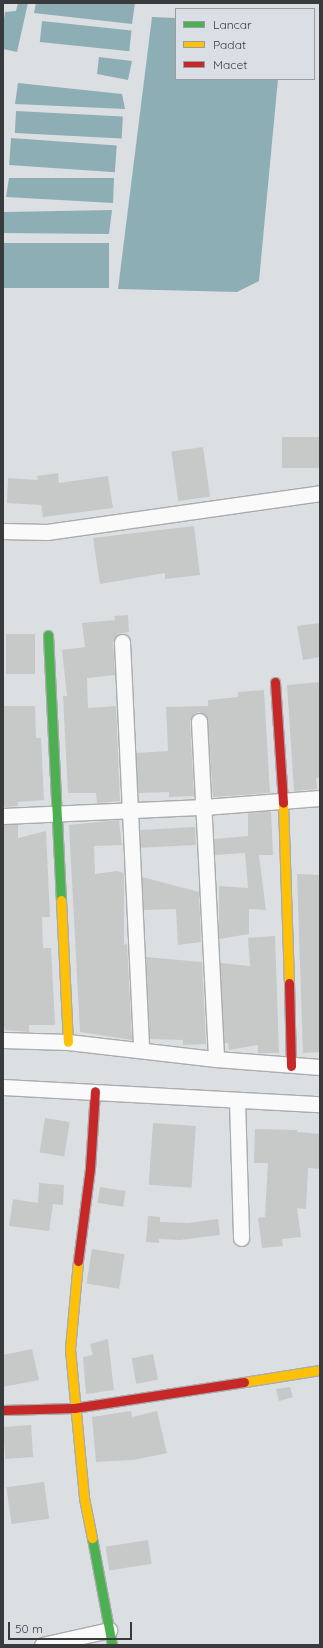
<!DOCTYPE html>
<html>
<head>
<meta charset="utf-8">
<style>
  body { margin:0 }
  #map { position:relative; width:323px; height:1648px; overflow:hidden; background:#dcdfe2; font-family:Quicksand,sans-serif }
  div>[style] { position:absolute }
  .water>* { inset:0; background:#8eaeb6; transform-origin:0 0 }
  .building>* { inset:0; background:#c7c8c8; transform-origin:0 0 }
  .roads { filter:drop-shadow(1px 0 #a9acae) drop-shadow(-1px 0 #a9acae) drop-shadow(0 1px #a9acae) drop-shadow(0 -1px #a9acae) }
  .street>* { height:15px; margin:-7.5px; padding:0 7.5px; transform-origin:7.5px; border-radius:7.5px; background:#fafafb }
  .fast>* { height:9px; margin:-4.5px; padding:0 4.5px; transform-origin:4.5px; border-radius:4.5px; background:#4caf50 }
  .slow>* { height:9px; margin:-4.5px; padding:0 4.5px; transform-origin:4.5px; border-radius:4.5px; background:#ffc107 }
  .jam>* { height:9px; margin:-4.5px; padding:0 4.5px; transform-origin:4.5px; border-radius:4.5px; background:#c62828 }
  span { translate:-50% -50%; white-space:nowrap; text-align:center; line-height:1.15; -webkit-text-stroke:3px #d9dfe5; paint-order:stroke }
  .frame { position:absolute; inset:0; border:4px solid #383a3c; pointer-events:none }
  .legend { position:absolute; left:175px; top:8px; width:140px; height:72px; box-sizing:border-box; background:#d9dfe5; border:1px solid #999da1; margin:0; padding:5px 7px; list-style:none; font-size:12px; color:#383a3c }
  .legend li { display:flex; align-items:center; gap:8px; height:20px }
  .legend b { width:20px; border:1px solid #999da1 }
  .scale { position:absolute; left:8px; top:1622px; width:124px; height:18px; box-sizing:border-box; border:2px solid #383a3c; border-top:0; padding-left:5px; font-size:12px; line-height:14px; white-space:nowrap; color:#383a3c; -webkit-text-stroke:3px #d9dfe5; paint-order:stroke }
</style>
</head>
<body>
<div id="map">
  <div class="water">
    <div style="clip-path:polygon(18px 3px,28px 3px,17px 52px,3px 49px,3px 26px,5px 12px,16px 11px)"></div>
    <div style="clip-path:polygon(36px 3px,135px 3px,132px 24px,34px 13px)"></div>
    <div style="clip-path:polygon(152px 17px,176px 18px,176px 79px,278px 79px,259px 281px,237px 292px,118px 289px)"></div>
    <div style="left:42px;top:21px;width:90px;height:21px;rotate:6deg"></div>
    <div style="clip-path:polygon(99px 57px,132px 61px,128px 80px,97px 74px)"></div>
    <div style="clip-path:polygon(18px 83px,122px 94px,125px 109px,15px 104px)"></div>
    <div style="left:16px;top:111px;width:107px;height:22px;rotate:3deg"></div>
    <div style="left:11px;top:138px;width:106px;height:27px;rotate:4deg"></div>
    <div style="clip-path:polygon(9px 178px,114px 178px,113px 203px,6px 197px)"></div>
    <div style="clip-path:polygon(112px 210px,109px 234px,3px 233px,4px 212px)"></div>
    <div style="left:3px;top:243px;width:106px;height:45px"></div>
  </div>
  <div class="building">
    <div style="left:320px;top:437px;width:31px;height:38px;rotate:90deg"></div>
    <div style="left:203px;top:447px;width:50px;height:32px;rotate:82deg"></div>
    <div style="clip-path:polygon(58px 473px,59px 483px,108px 476px,113px 508px,43px 517px,41px 505px,7px 503px,8px 478px,38px 480px,37px 476px)"></div>
    <div style="clip-path:polygon(194px 526px,200px 575px,165px 579px,165px 573px,100px 584px,93px 538px)"></div>
    <div style="clip-path:polygon(128px 615px,129px 632px,118px 634px,113px 642px,115px 675px,87px 678px,88px 708px,116px 706px,120px 801px,97px 803px,96px 793px,68px 793px,63px 696px,67px 696px,62px 650px,85px 647px,82px 623px,115px 620px,114px 616px)"></div>
    <div style="clip-path:polygon(320px 623px,320px 657px,303px 660px,297px 626px)"></div>
    <div style="left:6px;top:634px;width:29px;height:40px"></div>
    <div style="clip-path:polygon(320px 682px,320px 778px,316px 778px,317px 789px,294px 791px,287px 685px)"></div>
    <div style="clip-path:polygon(264px 690px,270px 793px,213px 797px,208px 721px,206px 716px,199px 712px,194px 714px,190px 721px,194px 796px,169px 797px,169px 792px,138px 793px,136px 753px,168px 751px,166px 707px,208px 706px,208px 700px,238px 697px,238px 692px)"></div>
    <div style="clip-path:polygon(3px 706px,35px 706px,36px 738px,41px 738px,44px 800px,18px 802px,18px 806px,3px 807px)"></div>
    <div style="clip-path:polygon(271px 811px,273px 855px,259px 855px,266px 910px,249px 909px,249px 934px,219px 939px,219px 886px,248px 888px,245px 853px,215px 855px,214px 839px,248px 836px,248px 813px)"></div>
    <div style="clip-path:polygon(119px 820px,122px 845px,94px 846px,95px 874px,117px 871px,124px 873px,124px 945px,127px 944px,132px 1040px,80px 1032px,69px 825px)"></div>
    <div style="clip-path:polygon(18px 824px,18px 838px,46px 831px,50px 917px,42px 917px,43px 948px,51px 948px,55px 1025px,29px 1025px,29px 1032px,5px 1030px,3px 1021px,3px 825px)"></div>
    <div style="left:195px;top:827px;width:18px;height:55px;rotate:87deg"></div>
    <div style="clip-path:polygon(297px 874px,320px 875px,320px 1052px,303px 1053px)"></div>
    <div style="clip-path:polygon(142px 877px,199px 892px,201px 942px,178px 945px,176px 909px,144px 910px)"></div>
    <div style="clip-path:polygon(275px 936px,279px 1053px,258px 1053px,258px 1045px,229px 1050px,228px 1043px,224px 1043px,220px 963px,250px 966px,248px 938px)"></div>
    <div style="clip-path:polygon(146px 957px,202px 962px,206px 1044px,183px 1045px,183px 1040px,150px 1039px)"></div>
    <div style="left:45px;top:1118px;width:25px;height:35px;rotate:9deg"></div>
    <div style="left:153px;top:1123px;width:43px;height:62px;rotate:4deg"></div>
    <div style="clip-path:polygon(255px 1129px,297px 1130px,297px 1132px,320px 1134px,320px 1169px,308px 1168px,306px 1209px,297px 1208px,301px 1237px,282px 1239px,283px 1246px,262px 1248px,258px 1218px,265px 1217px,268px 1163px,254px 1163px)"></div>
    <div style="clip-path:polygon(39px 1183px,64px 1185px,63px 1205px,53px 1204px,49px 1231px,9px 1226px,13px 1199px,38px 1203px)"></div>
    <div style="left:100px;top:1187px;width:26px;height:16px;rotate:9deg"></div>
    <div style="clip-path:polygon(148px 1216px,160px 1217px,160px 1222px,188px 1223px,218px 1219px,220px 1235px,180px 1240px,159px 1239px,159px 1243px,146px 1242px)"></div>
    <div style="left:92px;top:1249px;width:33px;height:35px;rotate:9deg"></div>
    <div style="clip-path:polygon(108px 1339px,114px 1390px,86px 1394px,83px 1357px,93px 1355px,90px 1344px)"></div>
    <div style="clip-path:polygon(32px 1349px,39px 1380px,3px 1387px,3px 1355px)"></div>
    <div style="left:153px;top:1354px;width:26px;height:22px;rotate:79deg"></div>
    <div style="clip-path:polygon(290px 1387px,293px 1397px,279px 1401px,276px 1389px)"></div>
    <div style="clip-path:polygon(131px 1411px,132px 1417px,157px 1411px,167px 1453px,134px 1460px,96px 1462px,92px 1417px)"></div>
    <div style="left:31px;top:1425px;width:32px;height:28px;rotate:86deg"></div>
    <div style="left:44px;top:1482px;width:37px;height:38px;rotate:82deg"></div>
    <div style="left:148px;top:1540px;width:24px;height:43px;rotate:81deg"></div>
  </div>
  <div class="roads">
    <div class="street">
      <div style="left:3px;top:531px;width:44px;rotate:1.3deg"></div>
      <div style="left:47px;top:532px;width:276px;rotate:-8.1deg"></div>
      <div style="left:122px;top:642px;width:407px;rotate:87.3deg"></div>
      <div style="left:199px;top:721px;width:338px;rotate:87.1deg"></div>
      <div style="left:3px;top:816px;width:201px;rotate:-2.6deg"></div>
      <div style="left:204px;top:807px;width:116px;rotate:-4.4deg"></div>
      <div style="left:3px;top:1040px;width:65px;rotate:1.8deg"></div>
      <div style="left:68px;top:1042px;width:149px;rotate:6.6deg"></div>
      <div style="left:216px;top:1059px;width:104px;rotate:4.4deg"></div>
      <div style="left:3px;top:1087px;width:317px;rotate:3.1deg"></div>
      <div style="left:237px;top:1100px;width:138px;rotate:88.3deg"></div>
      <div style="left:42px;top:1645px;width:69px;rotate:-12.6deg"></div>
    </div>
    <div class="fast">
      <div style="left:48px;top:635px;width:265px;rotate:87.2deg"></div>
      <div style="left:92px;top:1538px;width:109px;rotate:79.4deg"></div>
    </div>
    <div class="slow">
      <div style="left:283px;top:803px;width:180px;rotate:88.1deg"></div>
      <div style="left:61px;top:900px;width:142px;rotate:87.2deg"></div>
      <div style="left:78px;top:1261px;width:88px;rotate:95.2deg"></div>
      <div style="left:70px;top:1349px;width:150px;rotate:84.6deg"></div>
      <div style="left:84px;top:1498px;width:41px;rotate:78.7deg"></div>
      <div style="left:244px;top:1382px;width:77px;rotate:-9deg"></div>
    </div>
    <div class="jam">
      <div style="left:275px;top:682px;width:121px;rotate:86.2deg"></div>
      <div style="left:289px;top:983px;width:83px;rotate:88.6deg"></div>
      <div style="left:78px;top:1261px;width:94px;rotate:-82.6deg"></div>
      <div style="left:90px;top:1168px;width:77px;rotate:-86.3deg"></div>
      <div style="left:3px;top:1410px;width:71px;rotate:-1.6deg"></div>
      <div style="left:74px;top:1408px;width:172px;rotate:-8.7deg"></div>
    </div>
  </div>
  <div class="frame"></div>
  <ul class="legend">
  <li><b style="height:5px;background:#4caf50"></b>Lancar</li>
  <li><b style="height:5px;background:#ffc107"></b>Padat</li>
  <li><b style="height:5px;background:#c62828"></b>Macet</li>
  </ul>
  <div class="scale">50 m</div>
</div>
</body>
</html>
